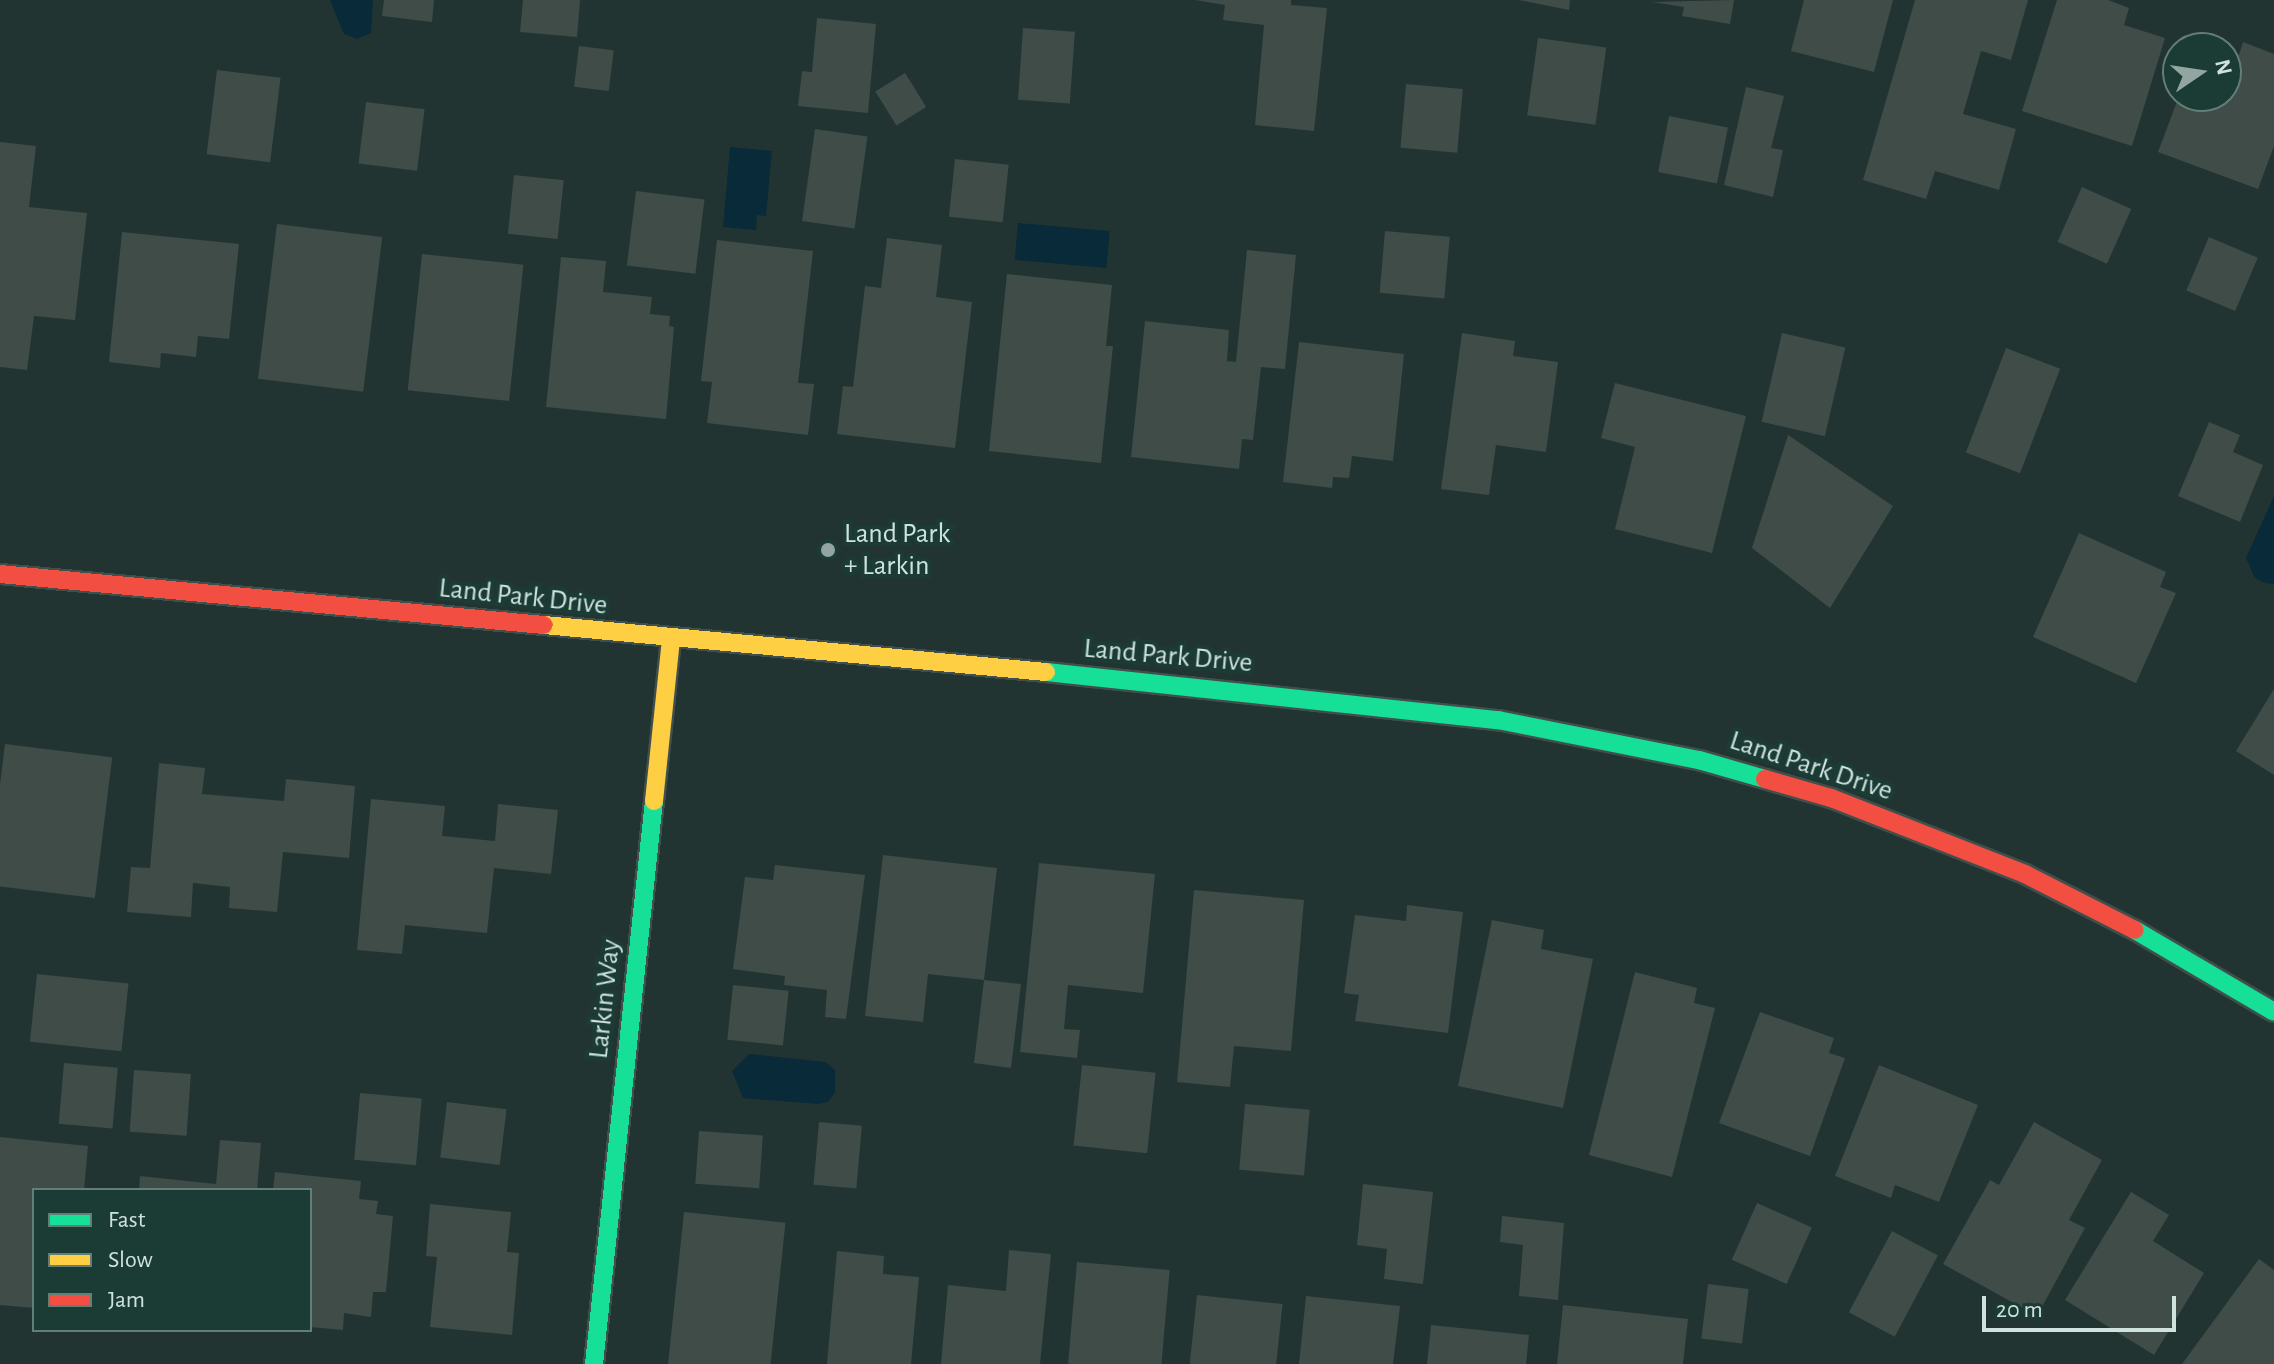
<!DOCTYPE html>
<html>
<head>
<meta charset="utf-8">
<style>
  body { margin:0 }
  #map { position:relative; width:2274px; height:1364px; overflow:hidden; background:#223431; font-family:"Alegreya Sans",sans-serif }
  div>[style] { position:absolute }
  .water>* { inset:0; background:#082a39; transform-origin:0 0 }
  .building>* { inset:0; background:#3f4c48; transform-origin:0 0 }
  .roads { filter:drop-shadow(2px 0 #404e4c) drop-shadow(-2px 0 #404e4c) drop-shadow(0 2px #404e4c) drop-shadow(0 -2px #404e4c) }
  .fast>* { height:18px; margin:-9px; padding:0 9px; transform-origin:9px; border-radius:9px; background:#16e098 }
  .slow>* { height:18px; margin:-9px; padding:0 9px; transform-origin:9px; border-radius:9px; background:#ffcf43 }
  .jam>* { height:18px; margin:-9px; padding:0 9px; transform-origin:9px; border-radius:9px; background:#f24e42 }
  .dots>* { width:22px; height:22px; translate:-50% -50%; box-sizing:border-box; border:4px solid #1b3b35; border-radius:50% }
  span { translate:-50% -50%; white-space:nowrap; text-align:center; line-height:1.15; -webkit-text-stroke:8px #1b3b35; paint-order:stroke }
  .poi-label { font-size:28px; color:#d0e2de }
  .left { translate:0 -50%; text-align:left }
  .street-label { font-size:28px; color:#d0e2de }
  .legend { position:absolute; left:32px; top:1188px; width:280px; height:144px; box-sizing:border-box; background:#1b3b35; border:2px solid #637e79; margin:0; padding:10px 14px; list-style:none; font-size:24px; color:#d0e2de }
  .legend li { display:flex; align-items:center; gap:16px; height:40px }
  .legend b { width:40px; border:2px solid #637e79 }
  .north { position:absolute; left:2162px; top:32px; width:80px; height:80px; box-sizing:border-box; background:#1b3b35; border:2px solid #637e79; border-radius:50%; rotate:77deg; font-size:22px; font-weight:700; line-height:32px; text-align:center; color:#d0e2de }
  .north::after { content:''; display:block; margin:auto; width:28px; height:36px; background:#93a5a1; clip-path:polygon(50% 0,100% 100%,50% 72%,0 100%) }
  .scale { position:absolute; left:1982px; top:1296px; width:194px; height:36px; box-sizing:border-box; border:4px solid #d0e2de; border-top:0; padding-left:10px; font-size:24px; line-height:28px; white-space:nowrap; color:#d0e2de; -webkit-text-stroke:6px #1b3b35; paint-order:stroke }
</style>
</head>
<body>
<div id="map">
  <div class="water">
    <div style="clip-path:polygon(330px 0,373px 0,371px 33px,357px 39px,344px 34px)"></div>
    <div style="clip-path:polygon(730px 147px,772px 151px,766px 216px,757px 215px,756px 230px,723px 227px)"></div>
    <div style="left:1018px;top:223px;width:92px;height:37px;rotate:5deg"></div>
    <div style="clip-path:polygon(2274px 496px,2274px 584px,2265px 583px,2255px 578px,2246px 558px)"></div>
    <div style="clip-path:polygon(749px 1054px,825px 1062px,835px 1070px,835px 1092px,828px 1102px,818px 1104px,743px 1098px,732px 1071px)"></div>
  </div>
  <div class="building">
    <div style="clip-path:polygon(384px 0,434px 0,432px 22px,382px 16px)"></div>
    <div style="clip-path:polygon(523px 0,580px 0,577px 37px,520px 32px)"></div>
    <div style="clip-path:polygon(1195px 0,1291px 0,1291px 5px,1327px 8px,1314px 131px,1255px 125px,1264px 25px,1223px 20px,1225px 5px)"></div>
    <div style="clip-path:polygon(1519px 0,1570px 0,1569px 10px)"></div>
    <div style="clip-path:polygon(1734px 0,1730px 24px,1682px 16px,1684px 7px,1652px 2px)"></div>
    <div style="clip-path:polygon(1804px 0,1893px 0,1874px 72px,1791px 51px)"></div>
    <div style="clip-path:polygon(1915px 0,2028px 0,2011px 60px,1981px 51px,1963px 114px,2016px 129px,1999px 190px,1935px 171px,1926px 199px,1863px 180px)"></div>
    <div style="clip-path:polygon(2057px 0,2108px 0,2129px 8px,2124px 25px,2165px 38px,2132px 146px,2022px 111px)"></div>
    <div style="clip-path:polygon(817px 18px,876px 24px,868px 113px,798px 106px,802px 71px,812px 72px)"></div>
    <div style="left:1023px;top:28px;width:52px;height:72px;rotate:4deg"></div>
    <div style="left:1538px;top:38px;width:69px;height:78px;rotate:8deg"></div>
    <div style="clip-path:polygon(2243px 42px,2274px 54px,2274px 146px,2258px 189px,2158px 152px,2179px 96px,2226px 96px,2226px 51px,2239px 55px)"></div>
    <div style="left:579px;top:46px;width:35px;height:41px;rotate:7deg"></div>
    <div style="left:217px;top:70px;width:64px;height:85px;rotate:7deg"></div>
    <div style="left:905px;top:73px;width:40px;height:35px;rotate:58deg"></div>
    <div style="left:1406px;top:84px;width:57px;height:64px;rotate:5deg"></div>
    <div style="clip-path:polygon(1746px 87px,1784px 96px,1771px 148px,1783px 150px,1773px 197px,1724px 185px)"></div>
    <div style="left:366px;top:102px;width:59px;height:62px;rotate:7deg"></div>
    <div style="left:1669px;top:116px;width:60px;height:57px;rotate:11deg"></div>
    <div style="left:815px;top:129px;width:53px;height:93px;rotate:8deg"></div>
    <div style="clip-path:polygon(0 142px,36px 146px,29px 207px,87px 213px,75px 320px,34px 316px,27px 370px,0 367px)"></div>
    <div style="left:955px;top:159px;width:54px;height:58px;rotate:6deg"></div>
    <div style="left:514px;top:175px;width:50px;height:59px;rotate:6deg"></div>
    <div style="left:2082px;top:187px;width:54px;height:60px;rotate:24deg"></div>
    <div style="left:636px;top:191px;width:69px;height:75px;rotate:7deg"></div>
    <div style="left:277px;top:224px;width:106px;height:156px;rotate:7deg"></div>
    <div style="left:1385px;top:231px;width:65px;height:62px;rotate:5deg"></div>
    <div style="clip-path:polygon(122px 232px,239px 244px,229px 339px,198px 336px,196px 357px,161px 353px,160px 368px,109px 362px)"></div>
    <div style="left:2209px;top:237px;width:53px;height:58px;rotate:23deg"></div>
    <div style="clip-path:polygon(887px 238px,942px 245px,936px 297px,972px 302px,955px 448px,837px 434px,843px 386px,853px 387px,865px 286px,881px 288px)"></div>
    <div style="clip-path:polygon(717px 240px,813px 251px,798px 383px,814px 384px,808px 435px,707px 423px,712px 382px,701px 381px)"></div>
    <div style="clip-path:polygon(1247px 250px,1296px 255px,1285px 369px,1261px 367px,1253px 440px,1242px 439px,1239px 469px,1131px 457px,1145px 321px,1229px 330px,1227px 361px,1236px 362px)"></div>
    <div style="left:422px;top:254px;width:102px;height:137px;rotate:6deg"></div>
    <div style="clip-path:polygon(561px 257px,606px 261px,603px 292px,652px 297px,650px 314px,670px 316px,669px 326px,674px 327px,666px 419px,546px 407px)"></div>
    <div style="clip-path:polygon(1007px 274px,1112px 285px,1106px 346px,1113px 346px,1101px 463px,989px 451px)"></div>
    <div style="clip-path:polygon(1462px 333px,1515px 341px,1513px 356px,1558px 362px,1546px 452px,1496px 445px,1489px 495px,1441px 489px)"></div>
    <div style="left:1782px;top:333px;width:65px;height:91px;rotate:13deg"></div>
    <div style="clip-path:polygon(1299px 342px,1404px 354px,1393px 461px,1352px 456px,1349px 478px,1333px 477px,1332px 488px,1283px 482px)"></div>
    <div style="left:2006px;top:348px;width:58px;height:112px;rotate:21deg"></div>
    <div style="clip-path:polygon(1615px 383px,1746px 416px,1712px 553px,1615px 529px,1635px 447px,1601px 438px)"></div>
    <div style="clip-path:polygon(2209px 422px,2240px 435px,2233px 452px,2263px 465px,2240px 522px,2178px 496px)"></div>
    <div style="clip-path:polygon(1788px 435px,1893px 506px,1830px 608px,1752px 548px)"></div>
    <div style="clip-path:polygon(2079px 533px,2166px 572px,2160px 587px,2176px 593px,2136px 683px,2033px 637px)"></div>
    <div style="clip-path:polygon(2274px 689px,2274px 775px,2236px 751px)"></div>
    <div style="left:5px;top:744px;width:108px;height:142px;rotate:7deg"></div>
    <div style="clip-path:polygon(159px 763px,205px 768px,202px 794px,284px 801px,286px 779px,355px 786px,349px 858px,283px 852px,277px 912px,229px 908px,230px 887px,193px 883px,191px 917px,127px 912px,131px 867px,150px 868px)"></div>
    <div style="clip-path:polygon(371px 799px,445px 806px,442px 836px,495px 841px,498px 804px,558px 810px,551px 874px,494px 868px,487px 933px,405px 925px,402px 954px,357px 950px)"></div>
    <div style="clip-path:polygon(883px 855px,997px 868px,984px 980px,1021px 984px,1011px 1068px,974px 1063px,984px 980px,928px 974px,923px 1022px,865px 1016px)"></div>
    <div style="clip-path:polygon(1039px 863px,1155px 874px,1143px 993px,1068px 985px,1064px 1029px,1080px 1030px,1077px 1058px,1020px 1052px)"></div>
    <div style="clip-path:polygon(775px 865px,865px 875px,846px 1019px,825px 1017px,827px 990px,784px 985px,785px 976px,733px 969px,745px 877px,773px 880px)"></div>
    <div style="clip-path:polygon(1194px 890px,1304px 900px,1291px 1051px,1234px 1046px,1230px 1087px,1177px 1082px)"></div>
    <div style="clip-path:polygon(1407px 905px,1463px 912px,1448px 1033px,1355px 1021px,1359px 995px,1344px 993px,1355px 915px,1406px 921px)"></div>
    <div style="clip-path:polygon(1492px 920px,1544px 930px,1541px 949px,1593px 959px,1563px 1108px,1458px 1086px)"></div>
    <div style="clip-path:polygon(1635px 972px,1697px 988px,1694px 1003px,1715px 1008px,1672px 1177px,1589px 1155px)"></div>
    <div style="left:37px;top:974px;width:92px;height:68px;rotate:6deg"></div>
    <div style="left:733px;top:985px;width:56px;height:55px;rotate:6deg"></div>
    <div style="clip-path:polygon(1760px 1012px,1834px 1038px,1829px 1053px,1845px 1058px,1810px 1156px,1719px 1123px)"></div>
    <div style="left:64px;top:1063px;width:54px;height:61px;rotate:5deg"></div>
    <div style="left:1082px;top:1065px;width:74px;height:81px;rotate:6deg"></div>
    <div style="clip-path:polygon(1879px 1065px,1978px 1105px,1939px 1202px,1895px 1185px,1891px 1198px,1835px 1176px)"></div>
    <div style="left:134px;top:1070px;width:57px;height:62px;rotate:4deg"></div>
    <div style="left:360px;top:1093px;width:62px;height:67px;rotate:5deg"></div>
    <div style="left:447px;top:1102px;width:60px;height:56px;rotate:7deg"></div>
    <div style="left:1245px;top:1104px;width:65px;height:66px;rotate:5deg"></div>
    <div style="left:819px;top:1122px;width:43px;height:63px;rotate:5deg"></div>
    <div style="clip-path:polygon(2034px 1122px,2102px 1160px,2069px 1220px,2085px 1228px,2037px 1316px,1943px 1264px,1990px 1180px,1999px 1185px)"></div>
    <div style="left:699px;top:1131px;width:64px;height:53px;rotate:4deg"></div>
    <div style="clip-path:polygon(0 1137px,88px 1146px,84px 1190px,34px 1190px,34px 1308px,0 1305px)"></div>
    <div style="clip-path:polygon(220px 1140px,261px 1143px,257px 1190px,139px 1190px,140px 1176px,216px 1184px)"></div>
    <div style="clip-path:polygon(275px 1172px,361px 1181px,359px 1199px,378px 1201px,376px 1214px,393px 1216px,386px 1292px,373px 1292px,371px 1317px,344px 1313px,343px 1330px,310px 1327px,310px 1190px,273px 1190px)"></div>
    <div style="clip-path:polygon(1363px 1184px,1433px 1192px,1423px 1284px,1384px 1279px,1387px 1249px,1357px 1245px)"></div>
    <div style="clip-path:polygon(2131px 1192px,2169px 1215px,2153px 1241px,2204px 1273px,2154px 1355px,2065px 1300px)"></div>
    <div style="left:1757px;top:1203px;width:60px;height:62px;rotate:24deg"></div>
    <div style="clip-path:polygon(430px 1204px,511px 1212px,507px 1252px,519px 1253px,512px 1335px,430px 1327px,437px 1257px,426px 1256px)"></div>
    <div style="left:684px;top:1212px;width:102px;height:153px;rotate:6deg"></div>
    <div style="clip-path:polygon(1502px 1216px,1564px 1223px,1558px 1300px,1519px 1296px,1523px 1245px,1500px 1242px)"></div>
    <div style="left:1892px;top:1231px;width:52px;height:92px;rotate:28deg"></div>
    <div style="clip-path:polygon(1009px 1250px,1051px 1254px,1040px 1364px,941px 1364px,948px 1285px,1006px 1291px)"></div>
    <div style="clip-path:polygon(837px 1251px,884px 1256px,883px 1274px,919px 1277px,911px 1364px,827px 1364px)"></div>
    <div style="clip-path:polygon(2259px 1259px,2274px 1270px,2274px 1364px,2182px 1364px)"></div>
    <div style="left:1077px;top:1262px;width:93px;height:102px;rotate:5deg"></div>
    <div style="left:1708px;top:1284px;width:41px;height:55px;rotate:7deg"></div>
    <div style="left:1197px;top:1295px;width:86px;height:69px;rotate:6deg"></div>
    <div style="clip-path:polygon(1306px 1296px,1400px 1306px,1393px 1364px,1299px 1364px)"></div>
    <div style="clip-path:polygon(1563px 1305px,1688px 1319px,1683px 1364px,1557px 1364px)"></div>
    <div style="clip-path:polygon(1431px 1325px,1529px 1335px,1526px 1364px,1427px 1364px)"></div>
  </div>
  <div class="roads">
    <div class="fast">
      <div style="left:1046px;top:672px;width:455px;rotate:6.1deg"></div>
      <div style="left:1498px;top:720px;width:205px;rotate:11.3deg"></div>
      <div style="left:1699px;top:760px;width:69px;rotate:16.1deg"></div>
      <div style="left:2135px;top:930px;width:161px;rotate:30.5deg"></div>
      <div style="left:594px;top:1364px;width:566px;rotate:-83.92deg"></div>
    </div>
    <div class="slow">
      <div style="left:544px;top:625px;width:504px;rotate:5.35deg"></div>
      <div style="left:654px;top:801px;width:162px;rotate:-84deg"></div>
    </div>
    <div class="jam">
      <div style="left:0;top:574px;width:546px;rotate:5.36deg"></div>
      <div style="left:1765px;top:779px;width:69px;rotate:16.1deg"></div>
      <div style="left:1831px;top:798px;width:208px;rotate:21.4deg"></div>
      <div style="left:2025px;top:874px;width:123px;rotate:27deg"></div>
    </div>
  </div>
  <div class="dots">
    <div style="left:828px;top:550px;background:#93a5a1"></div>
  </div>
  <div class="poi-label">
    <span class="left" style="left:844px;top:550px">Land Park<br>+ Larkin</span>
  </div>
  <div class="street-label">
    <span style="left:523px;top:597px;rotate:6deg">Land Park Drive</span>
    <span style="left:1168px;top:656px;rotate:5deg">Land Park Drive</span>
    <span style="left:1811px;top:766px;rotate:18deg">Land Park Drive</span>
    <span style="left:605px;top:999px;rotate:-84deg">Larkin Way</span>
  </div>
  <ul class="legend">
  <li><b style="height:10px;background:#16e098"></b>Fast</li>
  <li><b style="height:10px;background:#ffcf43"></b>Slow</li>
  <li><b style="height:10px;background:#f24e42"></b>Jam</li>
  </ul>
  <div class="north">N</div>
  <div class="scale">20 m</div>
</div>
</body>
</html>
